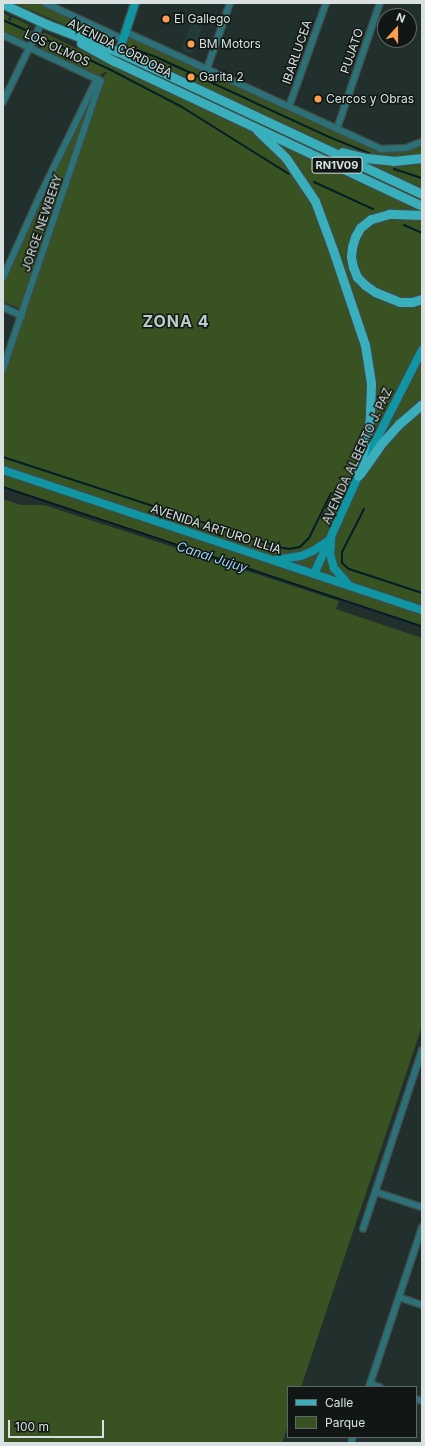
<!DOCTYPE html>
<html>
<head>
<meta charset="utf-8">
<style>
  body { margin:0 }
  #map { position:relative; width:425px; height:1446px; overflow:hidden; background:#21302d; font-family:Inter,sans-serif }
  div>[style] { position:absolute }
  .built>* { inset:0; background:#233b37; transform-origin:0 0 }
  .green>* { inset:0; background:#385222 }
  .stream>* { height:2px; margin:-1px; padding:0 1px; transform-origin:1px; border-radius:1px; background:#041c27 }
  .roads { filter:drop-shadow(1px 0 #3e4c49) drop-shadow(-1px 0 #3e4c49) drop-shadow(0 1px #3e4c49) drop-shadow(0 -1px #3e4c49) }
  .street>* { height:5.5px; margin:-2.75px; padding:0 2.75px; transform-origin:2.75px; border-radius:2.75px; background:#2d7178 }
  .secondary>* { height:8px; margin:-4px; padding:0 4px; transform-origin:4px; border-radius:4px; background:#1096a3 }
  .primary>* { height:9px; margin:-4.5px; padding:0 4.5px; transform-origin:4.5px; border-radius:4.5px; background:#3aafbc }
  .dots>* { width:11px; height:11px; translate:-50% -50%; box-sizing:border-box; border:2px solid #101715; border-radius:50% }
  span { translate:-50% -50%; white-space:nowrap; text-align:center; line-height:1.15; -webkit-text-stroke:3px #101715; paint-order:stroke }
  .shield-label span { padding:1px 3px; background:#101715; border:1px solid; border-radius:3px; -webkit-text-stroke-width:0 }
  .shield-label { font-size:11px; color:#d8e1df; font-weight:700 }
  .poi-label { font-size:12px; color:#d8e1df }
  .left { translate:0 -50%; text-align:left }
  .street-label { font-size:12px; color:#d8e1df }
  .water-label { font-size:13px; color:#9ad5f3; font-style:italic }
  .district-label { font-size:16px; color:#bacdc9; font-weight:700; letter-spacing:1px }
  .frame { position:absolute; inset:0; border:4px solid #d8e1df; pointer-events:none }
  .legend { position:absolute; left:287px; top:1386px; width:130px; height:52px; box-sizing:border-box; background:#101715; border:1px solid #606866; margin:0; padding:5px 7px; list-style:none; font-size:12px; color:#d8e1df }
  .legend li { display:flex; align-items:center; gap:8px; height:20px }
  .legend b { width:20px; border:1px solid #606866 }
  .north { position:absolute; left:377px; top:8px; width:40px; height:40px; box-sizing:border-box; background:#101715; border:1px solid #606866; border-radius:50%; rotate:21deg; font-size:11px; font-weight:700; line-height:16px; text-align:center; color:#d8e1df }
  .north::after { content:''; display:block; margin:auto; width:14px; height:18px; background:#fb9e50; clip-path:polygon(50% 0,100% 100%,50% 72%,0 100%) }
  .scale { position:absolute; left:8px; top:1420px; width:96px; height:18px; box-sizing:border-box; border:2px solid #d8e1df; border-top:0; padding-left:5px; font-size:12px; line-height:14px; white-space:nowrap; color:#d8e1df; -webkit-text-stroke:3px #101715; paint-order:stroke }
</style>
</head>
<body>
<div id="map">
  <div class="built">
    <div style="left:191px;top:23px;width:12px;height:29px;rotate:20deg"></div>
  </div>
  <div class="green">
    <div style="clip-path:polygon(14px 3px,37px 3px,107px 36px,109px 38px,107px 43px)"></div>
    <div style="clip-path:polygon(3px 13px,9px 16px,8px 20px,11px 21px,12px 17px,27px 24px,32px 31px,29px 37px,22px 40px,3px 31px)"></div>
    <div style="clip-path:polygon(126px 32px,381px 149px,393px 150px,422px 142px,422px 626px,3px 487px,3px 371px,101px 81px,107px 72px,105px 72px,99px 76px,43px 50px,37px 43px,38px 39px,41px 34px,45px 33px,111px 65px,119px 52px)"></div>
    <div style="clip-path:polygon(87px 103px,89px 108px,19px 308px,3px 302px,3px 284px)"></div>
    <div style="clip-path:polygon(3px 499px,21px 505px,44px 505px,339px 601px,336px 609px,422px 638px,422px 1026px,301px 1387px,288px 1387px,288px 1426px,282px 1443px,3px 1443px)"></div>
  </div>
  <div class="stream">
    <div style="left:3px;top:20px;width:24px;rotate:24deg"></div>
    <div style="left:47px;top:40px;width:68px;rotate:25.1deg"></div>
    <div style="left:109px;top:69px;width:82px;rotate:27.5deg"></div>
    <div style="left:182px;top:107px;width:126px;rotate:32.1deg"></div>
    <div style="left:134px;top:49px;width:23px;rotate:20deg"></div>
    <div style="left:156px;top:57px;width:191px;rotate:24.8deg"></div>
    <div style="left:329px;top:137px;width:45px;rotate:22deg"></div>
    <div style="left:394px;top:169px;width:29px;rotate:18deg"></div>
    <div style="left:314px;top:182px;width:65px;rotate:24.6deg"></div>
    <div style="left:404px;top:225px;width:20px;rotate:24deg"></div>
    <div style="left:3px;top:457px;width:289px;rotate:18.1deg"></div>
    <div style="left:278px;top:547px;width:11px;rotate:10deg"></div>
    <div style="left:289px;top:549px;width:11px;rotate:-10deg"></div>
    <div style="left:300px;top:547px;width:13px;rotate:-45deg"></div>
    <div style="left:309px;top:538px;width:50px;rotate:-63.9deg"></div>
    <div style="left:3px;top:487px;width:441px;rotate:18.4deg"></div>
    <div style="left:364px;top:509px;width:48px;rotate:117.1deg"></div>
    <div style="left:342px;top:552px;width:11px;rotate:90deg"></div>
    <div style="left:342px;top:563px;width:9px;rotate:41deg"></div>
    <div style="left:349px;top:569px;width:77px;rotate:18.2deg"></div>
  </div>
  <div class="roads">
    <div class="street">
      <div style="left:45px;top:3px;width:86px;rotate:24.8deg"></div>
      <div style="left:126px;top:32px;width:281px;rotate:24.6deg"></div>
      <div style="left:381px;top:149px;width:25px;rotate:-2deg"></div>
      <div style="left:406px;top:148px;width:17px;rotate:-21deg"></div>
      <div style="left:3px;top:35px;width:108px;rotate:25.1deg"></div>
      <div style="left:101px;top:81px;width:306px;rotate:108.7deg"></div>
      <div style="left:207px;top:69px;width:70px;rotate:-70.8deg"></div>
      <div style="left:3px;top:102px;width:89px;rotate:-64deg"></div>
      <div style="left:289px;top:107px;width:110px;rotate:-70.4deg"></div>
      <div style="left:337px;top:129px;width:133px;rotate:-71.2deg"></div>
      <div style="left:3px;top:278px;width:88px;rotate:-65.8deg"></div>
      <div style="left:39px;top:198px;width:132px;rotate:-64deg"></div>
      <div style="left:3px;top:307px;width:21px;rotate:25deg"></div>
      <div style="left:376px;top:1192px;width:48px;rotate:18.1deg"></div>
      <div style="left:363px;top:1229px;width:188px;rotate:-71.7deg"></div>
      <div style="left:399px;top:1297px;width:24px;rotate:19deg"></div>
      <div style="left:370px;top:1384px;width:10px;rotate:17deg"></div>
      <div style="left:369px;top:1387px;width:168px;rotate:-71.6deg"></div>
      <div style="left:416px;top:1399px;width:6px;rotate:18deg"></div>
      <div style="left:351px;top:1443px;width:6px;rotate:-72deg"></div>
    </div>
    <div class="secondary">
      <div style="left:119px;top:52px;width:52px;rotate:-71.9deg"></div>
      <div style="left:368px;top:456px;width:119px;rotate:-63deg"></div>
      <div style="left:3px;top:470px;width:442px;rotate:18.5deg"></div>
      <div style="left:331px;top:543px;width:11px;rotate:95deg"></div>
      <div style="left:330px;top:554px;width:15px;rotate:74deg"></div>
      <div style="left:334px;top:568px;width:21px;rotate:49deg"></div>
      <div style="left:275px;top:560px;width:26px;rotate:-9deg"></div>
      <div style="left:301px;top:556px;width:13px;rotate:-23deg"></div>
      <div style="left:313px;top:551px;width:22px;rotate:-34deg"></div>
      <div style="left:314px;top:574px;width:114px;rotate:-65.7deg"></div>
    </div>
    <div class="primary">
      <div style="left:3px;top:4px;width:47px;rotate:24.9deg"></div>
      <div style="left:46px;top:24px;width:78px;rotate:21deg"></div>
      <div style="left:119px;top:52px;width:335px;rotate:25.1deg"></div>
      <div style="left:81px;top:43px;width:38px;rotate:29deg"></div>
      <div style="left:114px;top:61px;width:340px;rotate:25.2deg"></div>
      <div style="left:257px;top:130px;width:40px;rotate:44deg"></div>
      <div style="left:286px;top:158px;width:52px;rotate:56deg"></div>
      <div style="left:315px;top:201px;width:52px;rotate:69.8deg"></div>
      <div style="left:333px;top:250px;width:100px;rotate:71.4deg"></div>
      <div style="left:365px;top:345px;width:39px;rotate:81deg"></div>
      <div style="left:371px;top:384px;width:35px;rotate:92deg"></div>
      <div style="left:370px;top:419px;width:58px;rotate:101.9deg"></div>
      <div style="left:342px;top:152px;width:25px;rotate:14deg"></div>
      <div style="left:366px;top:158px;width:27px;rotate:6deg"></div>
      <div style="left:393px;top:161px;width:29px;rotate:-6deg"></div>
      <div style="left:422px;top:215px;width:33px;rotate:-178deg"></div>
      <div style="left:389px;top:214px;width:19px;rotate:164deg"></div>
      <div style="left:371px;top:219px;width:14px;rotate:141deg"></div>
      <div style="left:360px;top:228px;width:10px;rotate:119deg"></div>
      <div style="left:355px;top:237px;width:10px;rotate:107deg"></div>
      <div style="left:352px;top:247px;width:10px;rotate:96deg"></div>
      <div style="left:351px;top:257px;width:10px;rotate:79deg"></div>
      <div style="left:353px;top:267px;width:11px;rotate:68deg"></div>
      <div style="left:357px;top:277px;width:11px;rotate:45deg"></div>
      <div style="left:365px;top:285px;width:12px;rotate:35deg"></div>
      <div style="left:375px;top:292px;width:27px;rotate:22deg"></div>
      <div style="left:400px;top:302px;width:12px"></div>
      <div style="left:412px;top:302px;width:10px;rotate:-17deg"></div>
      <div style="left:360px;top:474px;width:35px;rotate:-55deg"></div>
      <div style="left:380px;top:445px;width:28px;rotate:-48deg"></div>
      <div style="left:399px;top:424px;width:30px;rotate:-41deg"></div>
    </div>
  </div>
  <div class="dots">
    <div style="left:166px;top:19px;background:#fb9e50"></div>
    <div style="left:191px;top:44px;background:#fb9e50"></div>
    <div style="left:191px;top:77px;background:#fb9e50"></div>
    <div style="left:318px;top:99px;background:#fb9e50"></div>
  </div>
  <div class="shield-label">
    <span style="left:337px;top:165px">RN1V09</span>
  </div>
  <div class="poi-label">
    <span class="left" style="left:174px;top:19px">El Gallego</span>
    <span class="left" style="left:199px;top:44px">BM Motors</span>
    <span class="left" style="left:199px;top:77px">Garita 2</span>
    <span class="left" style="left:326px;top:99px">Cercos y Obras</span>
  </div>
  <div class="street-label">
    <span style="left:57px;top:48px;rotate:25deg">LOS OLMOS</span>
    <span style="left:120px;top:48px;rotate:27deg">AVENIDA CÓRDOBA</span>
    <span style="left:352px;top:51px;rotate:-71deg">PUJATO</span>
    <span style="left:297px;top:52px;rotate:-71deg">IBARLUCEA</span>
    <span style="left:42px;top:223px;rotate:-71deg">JORGE NEWBERY</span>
    <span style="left:357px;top:456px;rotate:-65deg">AVENIDA ALBERTO J. PAZ</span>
    <span style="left:216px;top:529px;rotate:18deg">AVENIDA ARTURO ILLIA</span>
  </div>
  <div class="water-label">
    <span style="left:212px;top:557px;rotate:18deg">Canal Jujuy</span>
  </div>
  <div class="district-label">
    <span style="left:176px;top:321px">ZONA 4</span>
  </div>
  <div class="frame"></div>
  <ul class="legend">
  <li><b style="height:5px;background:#3aafbc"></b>Calle</li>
  <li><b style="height:11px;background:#385222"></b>Parque</li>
  </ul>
  <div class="north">N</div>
  <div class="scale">100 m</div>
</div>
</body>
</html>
